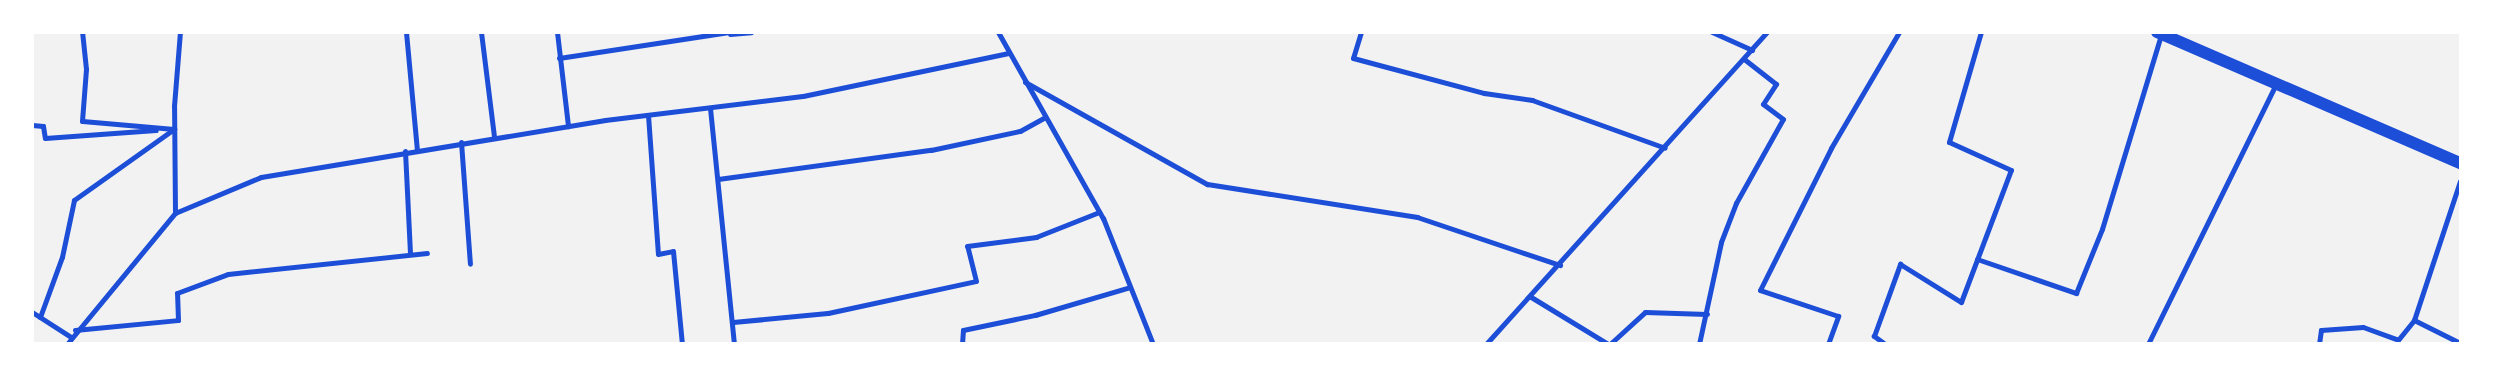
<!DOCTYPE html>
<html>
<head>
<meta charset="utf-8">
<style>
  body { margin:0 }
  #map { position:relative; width:2493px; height:376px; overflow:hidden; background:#f2f2f2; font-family:"Golos Text",sans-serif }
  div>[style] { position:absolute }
  .minor>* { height:5px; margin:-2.5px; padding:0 2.5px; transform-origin:2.5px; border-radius:2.5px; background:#1d4ed8 }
  .primary>* { height:12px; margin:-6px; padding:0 6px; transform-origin:6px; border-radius:6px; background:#1d4ed8 }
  span { translate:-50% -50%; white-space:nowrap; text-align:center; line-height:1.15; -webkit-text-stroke:5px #fff; paint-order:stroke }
  .frame { position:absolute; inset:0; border:34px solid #fff; pointer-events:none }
</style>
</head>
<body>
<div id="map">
  <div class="minor">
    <div style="left:406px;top:32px;width:119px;rotate:84.7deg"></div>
    <div style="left:481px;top:32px;width:106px;rotate:82.9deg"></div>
    <div style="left:557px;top:32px;width:95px;rotate:83.3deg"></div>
    <div style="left:998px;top:32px;width:214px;rotate:60.6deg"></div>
    <div style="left:1103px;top:218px;width:136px;rotate:68.4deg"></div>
    <div style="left:1361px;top:32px;width:27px;rotate:107deg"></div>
    <div style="left:1353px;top:58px;width:136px;rotate:15deg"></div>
    <div style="left:1484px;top:93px;width:49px;rotate:8.3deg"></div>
    <div style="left:1532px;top:100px;width:141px;rotate:19.8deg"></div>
    <div style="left:1712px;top:32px;width:44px;rotate:24.2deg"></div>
    <div style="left:730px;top:34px;width:21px;rotate:-5deg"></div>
    <div style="left:559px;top:58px;width:172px;rotate:-8.7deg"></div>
    <div style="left:1025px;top:82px;width:209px;rotate:29.3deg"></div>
    <div style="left:1207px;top:184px;width:213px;rotate:8.9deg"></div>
    <div style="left:1417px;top:217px;width:151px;rotate:18.6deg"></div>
    <div style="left:710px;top:108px;width:237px;rotate:84.2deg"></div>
    <div style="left:648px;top:115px;width:139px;rotate:85.9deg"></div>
    <div style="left:658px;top:254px;width:15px;rotate:-11deg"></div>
    <div style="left:673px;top:251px;width:93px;rotate:84.5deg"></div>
    <div style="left:32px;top:125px;width:11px;rotate:5deg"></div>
    <div style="left:43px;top:126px;width:12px;rotate:81deg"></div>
    <div style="left:45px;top:138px;width:111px;rotate:-4.1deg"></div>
    <div style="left:461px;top:142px;width:122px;rotate:85.8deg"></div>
    <div style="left:405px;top:151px;width:103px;rotate:87.2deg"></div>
    <div style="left:718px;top:179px;width:215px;rotate:-7.8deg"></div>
    <div style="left:931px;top:150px;width:91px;rotate:-12.1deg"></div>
    <div style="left:1020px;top:131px;width:29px;rotate:-29deg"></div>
    <div style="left:2460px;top:181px;width:146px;rotate:108.3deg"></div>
    <div style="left:2414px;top:320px;width:51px;rotate:26.6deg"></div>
    <div style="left:175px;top:213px;width:107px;rotate:-90.5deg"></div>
    <div style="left:174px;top:106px;width:74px;rotate:-85.4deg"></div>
    <div style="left:1977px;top:259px;width:105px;rotate:19deg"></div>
    <div style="left:2076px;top:293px;width:69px;rotate:-67.9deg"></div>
    <div style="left:2102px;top:229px;width:203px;rotate:-73.1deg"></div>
    <div style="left:1531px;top:297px;width:90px;rotate:31.4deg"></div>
    <div style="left:32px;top:312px;width:46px;rotate:32.7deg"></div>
    <div style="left:40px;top:317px;width:64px;rotate:-69.9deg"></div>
    <div style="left:62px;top:257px;width:58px;rotate:-78.1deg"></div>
    <div style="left:74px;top:200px;width:123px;rotate:-35.4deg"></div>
    <div style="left:174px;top:129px;width:92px;rotate:-175deg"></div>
    <div style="left:82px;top:121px;width:52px;rotate:-85.6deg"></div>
    <div style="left:86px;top:69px;width:37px;rotate:-96deg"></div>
    <div style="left:733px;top:322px;width:95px;rotate:-5.4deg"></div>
    <div style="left:828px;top:313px;width:151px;rotate:-12.2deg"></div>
    <div style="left:976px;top:281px;width:36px;rotate:-104deg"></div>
    <div style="left:967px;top:246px;width:70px;rotate:-7.4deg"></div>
    <div style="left:1036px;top:237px;width:68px;rotate:-21.6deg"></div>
    <div style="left:75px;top:330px;width:103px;rotate:-5.5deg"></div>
    <div style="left:178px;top:320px;width:27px;rotate:-92deg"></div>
    <div style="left:177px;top:293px;width:54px;rotate:-20.4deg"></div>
    <div style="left:228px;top:274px;width:200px;rotate:-6deg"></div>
    <div style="left:67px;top:344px;width:170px;rotate:-50.5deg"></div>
    <div style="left:175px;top:213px;width:93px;rotate:-22.7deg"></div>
    <div style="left:261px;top:177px;width:349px;rotate:-9.4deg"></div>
    <div style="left:605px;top:120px;width:199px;rotate:-6.9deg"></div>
    <div style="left:803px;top:96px;width:210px;rotate:-11.8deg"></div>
    <div style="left:962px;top:344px;width:14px;rotate:-86deg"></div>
    <div style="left:963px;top:330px;width:74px;rotate:-11.8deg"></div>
    <div style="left:1035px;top:315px;width:99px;rotate:-16.4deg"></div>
    <div style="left:1486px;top:344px;width:420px;rotate:-48deg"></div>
    <div style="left:1610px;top:344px;width:47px;rotate:-42.4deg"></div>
    <div style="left:1645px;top:312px;width:62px;rotate:1.8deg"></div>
    <div style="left:1699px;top:344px;width:104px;rotate:-77.8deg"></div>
    <div style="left:1721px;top:242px;width:42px;rotate:-69deg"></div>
    <div style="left:1736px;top:203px;width:96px;rotate:-60.8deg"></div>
    <div style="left:1783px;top:119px;width:25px;rotate:-143deg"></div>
    <div style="left:1763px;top:104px;width:24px;rotate:-57deg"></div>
    <div style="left:1776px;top:84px;width:41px;rotate:-142deg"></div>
    <div style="left:1828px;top:344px;width:30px;rotate:-70deg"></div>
    <div style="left:1838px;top:316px;width:82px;rotate:-161.6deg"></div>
    <div style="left:1760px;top:290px;width:159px;rotate:-63.4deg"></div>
    <div style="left:1831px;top:148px;width:134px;rotate:-59.6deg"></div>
    <div style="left:1885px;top:344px;width:14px;rotate:-144deg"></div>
    <div style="left:1874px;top:336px;width:77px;rotate:-70.1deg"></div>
    <div style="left:1900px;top:264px;width:72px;rotate:31.9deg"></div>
    <div style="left:1961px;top:302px;width:141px;rotate:-69.3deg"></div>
    <div style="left:2011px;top:170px;width:68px;rotate:-155.7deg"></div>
    <div style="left:1949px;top:142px;width:115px;rotate:-73.8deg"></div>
    <div style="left:2148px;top:344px;width:288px;rotate:-63.8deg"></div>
    <div style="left:2319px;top:344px;width:14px;rotate:-82deg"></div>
    <div style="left:2321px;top:330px;width:42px;rotate:-4.1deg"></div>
    <div style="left:2363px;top:327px;width:37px;rotate:20deg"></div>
    <div style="left:2398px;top:340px;width:26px;rotate:-51deg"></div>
  </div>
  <div class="primary">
    <div style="left:2157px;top:32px;width:330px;rotate:23.4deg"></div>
  </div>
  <div class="frame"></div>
</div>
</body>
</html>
